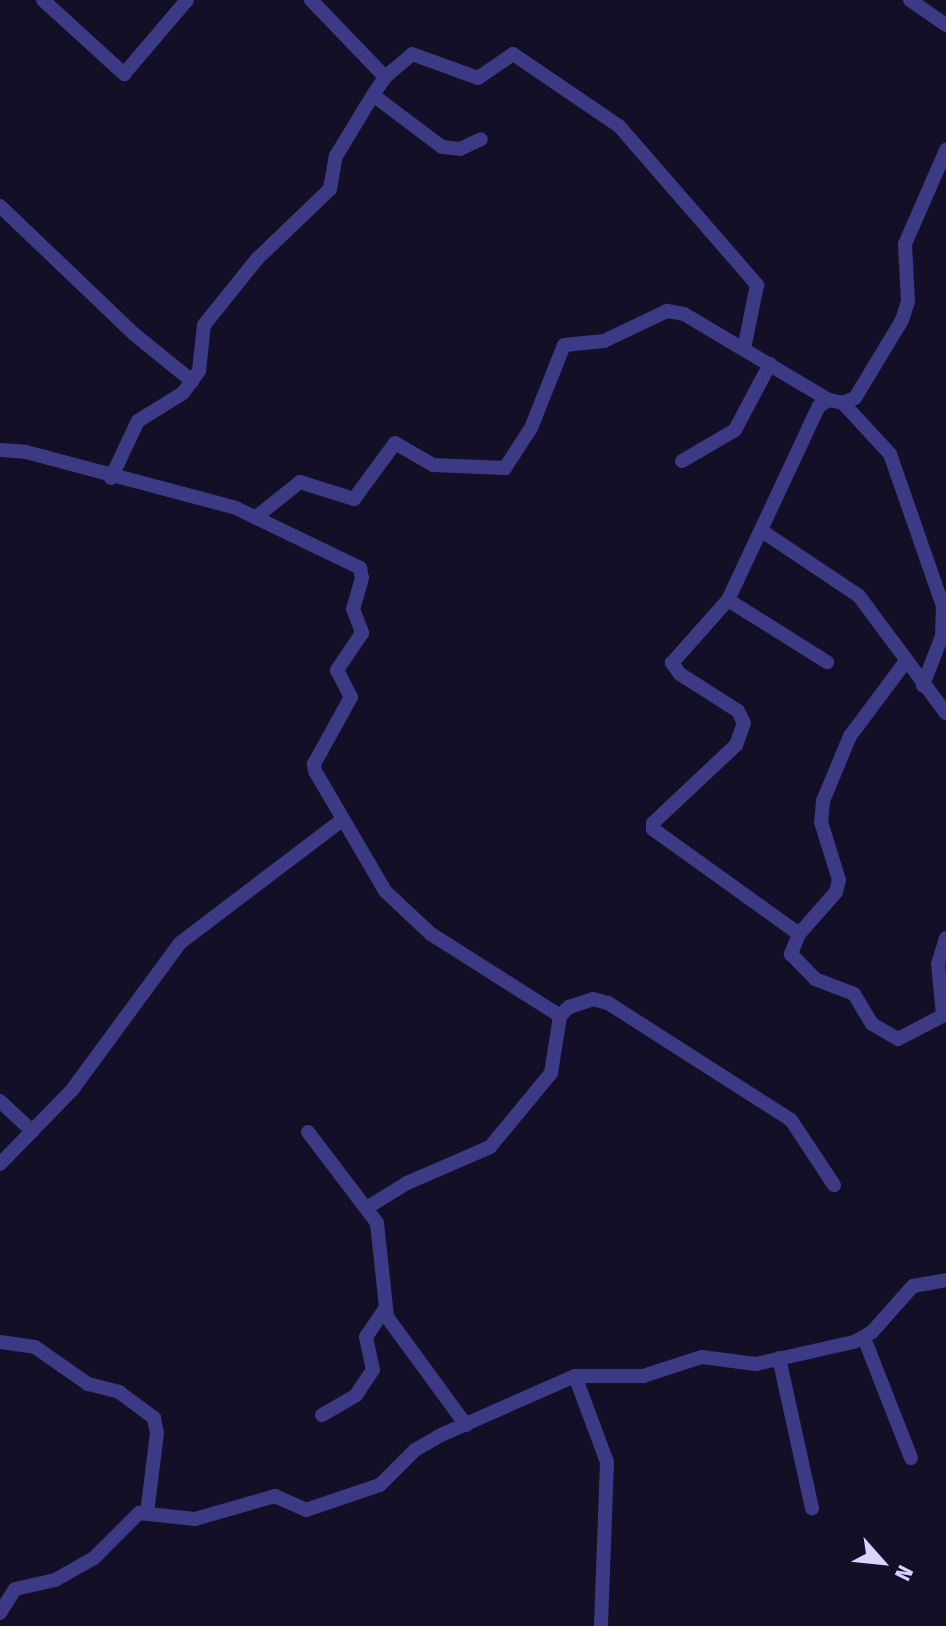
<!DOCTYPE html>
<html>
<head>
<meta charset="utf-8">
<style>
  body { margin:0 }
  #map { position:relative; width:946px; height:1626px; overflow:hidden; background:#130f26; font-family:"Fira Sans Condensed",sans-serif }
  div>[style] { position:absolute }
  .minor>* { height:14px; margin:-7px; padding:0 7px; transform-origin:7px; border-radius:7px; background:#3d3a85 }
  span { translate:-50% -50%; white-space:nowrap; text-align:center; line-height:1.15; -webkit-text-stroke:8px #130f26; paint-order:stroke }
  .north { position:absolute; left:842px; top:1522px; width:80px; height:80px; -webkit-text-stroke:6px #130f26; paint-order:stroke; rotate:117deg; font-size:22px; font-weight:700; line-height:32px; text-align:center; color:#d9d4ff }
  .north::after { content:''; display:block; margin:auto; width:28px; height:36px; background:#d9d4ff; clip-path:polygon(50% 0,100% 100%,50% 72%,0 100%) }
</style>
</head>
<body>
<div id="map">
  <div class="minor">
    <div style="left:43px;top:0;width:110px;rotate:42.4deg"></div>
    <div style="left:124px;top:74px;width:97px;rotate:-49.6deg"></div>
    <div style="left:311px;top:0;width:107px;rotate:46.1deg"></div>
    <div style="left:910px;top:0;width:44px;rotate:34.8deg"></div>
    <div style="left:373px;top:95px;width:86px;rotate:37deg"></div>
    <div style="left:442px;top:147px;width:18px;rotate:6deg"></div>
    <div style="left:460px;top:149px;width:23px;rotate:-25deg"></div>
    <div style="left:0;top:206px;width:185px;rotate:43.7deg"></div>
    <div style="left:134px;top:334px;width:75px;rotate:39deg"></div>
    <div style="left:843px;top:403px;width:69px;rotate:47.3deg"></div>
    <div style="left:890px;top:454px;width:161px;rotate:70.8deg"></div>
    <div style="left:943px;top:606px;width:30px;rotate:92deg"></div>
    <div style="left:942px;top:636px;width:53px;rotate:111.2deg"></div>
    <div style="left:0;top:450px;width:26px;rotate:4deg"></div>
    <div style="left:26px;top:452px;width:217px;rotate:14.9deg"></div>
    <div style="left:236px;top:508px;width:138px;rotate:25.8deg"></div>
    <div style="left:360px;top:568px;width:10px;rotate:79deg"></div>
    <div style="left:362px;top:578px;width:32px;rotate:106deg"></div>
    <div style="left:353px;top:609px;width:26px;rotate:69deg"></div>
    <div style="left:362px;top:633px;width:45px;rotate:124deg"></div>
    <div style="left:337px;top:670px;width:30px;rotate:63deg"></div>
    <div style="left:351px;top:697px;width:77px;rotate:118.9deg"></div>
    <div style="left:314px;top:764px;width:7px;rotate:82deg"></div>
    <div style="left:315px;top:771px;width:139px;rotate:59.7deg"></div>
    <div style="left:385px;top:891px;width:63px;rotate:43.1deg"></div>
    <div style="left:431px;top:934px;width:153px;rotate:32.4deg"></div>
    <div style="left:682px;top:461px;width:61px;rotate:-30.3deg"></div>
    <div style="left:735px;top:430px;width:75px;rotate:-62.1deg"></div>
    <div style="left:111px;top:478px;width:63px;rotate:-64.7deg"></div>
    <div style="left:138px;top:421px;width:53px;rotate:-31.9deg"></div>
    <div style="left:183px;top:393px;width:27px;rotate:-54deg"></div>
    <div style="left:199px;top:371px;width:46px;rotate:-83.8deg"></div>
    <div style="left:204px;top:325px;width:85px;rotate:-51.2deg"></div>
    <div style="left:257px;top:259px;width:101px;rotate:-43.8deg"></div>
    <div style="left:330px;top:189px;width:34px;rotate:-80deg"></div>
    <div style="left:336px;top:156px;width:71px;rotate:-58.8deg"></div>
    <div style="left:373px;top:95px;width:22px;rotate:-56deg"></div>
    <div style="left:385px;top:77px;width:35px;rotate:-40deg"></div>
    <div style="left:412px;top:54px;width:70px;rotate:20deg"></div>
    <div style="left:478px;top:78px;width:42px;rotate:-34.4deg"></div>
    <div style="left:513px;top:54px;width:128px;rotate:34.2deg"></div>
    <div style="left:619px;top:126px;width:211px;rotate:49deg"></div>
    <div style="left:757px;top:285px;width:65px;rotate:101.5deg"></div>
    <div style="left:256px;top:517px;width:56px;rotate:-38.5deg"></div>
    <div style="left:300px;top:482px;width:57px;rotate:17.5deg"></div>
    <div style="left:354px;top:499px;width:69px;rotate:-53.8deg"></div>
    <div style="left:395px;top:443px;width:44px;rotate:30.1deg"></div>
    <div style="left:433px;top:465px;width:72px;rotate:2.4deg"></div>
    <div style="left:505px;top:468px;width:48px;rotate:-57deg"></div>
    <div style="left:531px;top:428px;width:89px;rotate:-68.3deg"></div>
    <div style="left:564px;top:345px;width:40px;rotate:-5.7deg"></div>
    <div style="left:604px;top:341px;width:70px;rotate:-25.5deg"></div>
    <div style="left:667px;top:311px;width:17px;rotate:10deg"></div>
    <div style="left:684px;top:314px;width:169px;rotate:30.7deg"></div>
    <div style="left:762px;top:531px;width:117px;rotate:33.8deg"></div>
    <div style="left:859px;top:596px;width:146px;rotate:53.4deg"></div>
    <div style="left:728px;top:600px;width:117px;rotate:32.1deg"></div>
    <div style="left:906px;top:661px;width:94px;rotate:126.7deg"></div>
    <div style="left:850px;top:736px;width:70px;rotate:112.6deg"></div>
    <div style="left:823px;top:801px;width:21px;rotate:95deg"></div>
    <div style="left:821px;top:822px;width:61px;rotate:72.8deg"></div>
    <div style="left:839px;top:880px;width:12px;rotate:104deg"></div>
    <div style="left:836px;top:892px;width:56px;rotate:131.4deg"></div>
    <div style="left:799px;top:934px;width:22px;rotate:112deg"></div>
    <div style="left:791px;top:954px;width:35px;rotate:46deg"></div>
    <div style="left:815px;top:979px;width:42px;rotate:21deg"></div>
    <div style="left:854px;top:994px;width:35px;rotate:59deg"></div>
    <div style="left:872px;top:1024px;width:30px;rotate:30deg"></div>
    <div style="left:898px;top:1039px;width:54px;rotate:-27.5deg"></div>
    <div style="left:799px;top:934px;width:180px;rotate:-144.3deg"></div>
    <div style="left:653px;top:829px;width:6px;rotate:-90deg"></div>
    <div style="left:653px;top:823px;width:114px;rotate:-43.2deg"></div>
    <div style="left:736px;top:745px;width:23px;rotate:-70deg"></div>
    <div style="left:744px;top:723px;width:13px;rotate:-117deg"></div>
    <div style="left:738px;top:711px;width:69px;rotate:-147.5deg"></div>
    <div style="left:680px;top:674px;width:14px;rotate:-126deg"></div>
    <div style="left:672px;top:663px;width:84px;rotate:-48.4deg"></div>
    <div style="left:728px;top:600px;width:214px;rotate:-64.9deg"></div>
    <div style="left:819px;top:406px;width:12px;rotate:-31deg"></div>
    <div style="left:829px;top:400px;width:14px;rotate:12deg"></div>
    <div style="left:843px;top:403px;width:13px;rotate:-23deg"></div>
    <div style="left:855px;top:398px;width:91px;rotate:-58.9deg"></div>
    <div style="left:902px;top:320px;width:19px;rotate:-72deg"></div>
    <div style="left:908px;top:302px;width:58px;rotate:-93deg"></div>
    <div style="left:905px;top:244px;width:103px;rotate:-66.4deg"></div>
    <div style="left:943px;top:1015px;width:51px;rotate:-95.6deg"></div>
    <div style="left:938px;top:964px;width:27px;rotate:-73deg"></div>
    <div style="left:0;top:1101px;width:44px;rotate:43.2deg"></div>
    <div style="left:308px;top:1132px;width:114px;rotate:52.8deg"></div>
    <div style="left:377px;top:1223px;width:95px;rotate:83.9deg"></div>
    <div style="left:387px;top:1317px;width:134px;rotate:53.8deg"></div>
    <div style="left:0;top:1164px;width:103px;rotate:-45.8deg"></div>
    <div style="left:72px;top:1090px;width:182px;rotate:-53.7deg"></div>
    <div style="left:180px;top:943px;width:202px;rotate:-37.2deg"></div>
    <div style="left:368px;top:1207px;width:46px;rotate:-31.6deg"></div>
    <div style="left:407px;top:1183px;width:90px;rotate:-23.4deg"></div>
    <div style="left:490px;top:1147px;width:96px;rotate:-50.5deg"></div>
    <div style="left:551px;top:1073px;width:58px;rotate:-81deg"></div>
    <div style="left:560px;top:1016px;width:13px;rotate:-45deg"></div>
    <div style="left:569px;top:1007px;width:25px;rotate:-18deg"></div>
    <div style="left:593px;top:999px;width:16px;rotate:15deg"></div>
    <div style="left:608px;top:1003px;width:217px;rotate:32.6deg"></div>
    <div style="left:791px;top:1120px;width:78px;rotate:56.5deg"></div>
    <div style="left:864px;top:1338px;width:129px;rotate:68.6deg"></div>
    <div style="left:0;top:1342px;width:35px;rotate:8deg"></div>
    <div style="left:35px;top:1347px;width:65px;rotate:34.9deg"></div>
    <div style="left:88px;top:1384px;width:32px;rotate:14deg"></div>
    <div style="left:119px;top:1392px;width:44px;rotate:36.6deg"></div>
    <div style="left:154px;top:1418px;width:15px;rotate:79deg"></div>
    <div style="left:157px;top:1433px;width:81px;rotate:97.1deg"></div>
    <div style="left:779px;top:1358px;width:154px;rotate:77.6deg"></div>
    <div style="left:575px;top:1376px;width:92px;rotate:69.6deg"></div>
    <div style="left:607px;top:1462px;width:164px;rotate:92.1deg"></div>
    <div style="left:322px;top:1415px;width:39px;rotate:-30deg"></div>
    <div style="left:356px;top:1395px;width:30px;rotate:-56deg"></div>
    <div style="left:373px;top:1370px;width:34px;rotate:-102deg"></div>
    <div style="left:366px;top:1337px;width:34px;rotate:-56deg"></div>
    <div style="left:0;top:1613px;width:28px;rotate:-58deg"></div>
    <div style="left:15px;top:1589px;width:41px;rotate:-12.7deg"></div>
    <div style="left:55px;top:1580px;width:45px;rotate:-29.4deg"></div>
    <div style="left:94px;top:1558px;width:64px;rotate:-45deg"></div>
    <div style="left:139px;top:1513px;width:56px;rotate:6.1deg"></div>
    <div style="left:195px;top:1519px;width:83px;rotate:-16deg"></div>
    <div style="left:275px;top:1496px;width:34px;rotate:24deg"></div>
    <div style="left:306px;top:1510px;width:78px;rotate:-18.7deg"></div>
    <div style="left:380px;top:1485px;width:49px;rotate:-45deg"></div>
    <div style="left:415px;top:1450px;width:30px;rotate:-30deg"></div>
    <div style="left:441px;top:1435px;width:146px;rotate:-23.8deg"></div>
    <div style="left:575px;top:1376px;width:68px"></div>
    <div style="left:643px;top:1376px;width:62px;rotate:-17.9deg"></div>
    <div style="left:702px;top:1357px;width:54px;rotate:7.4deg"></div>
    <div style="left:756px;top:1364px;width:100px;rotate:-12.7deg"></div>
    <div style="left:854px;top:1342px;width:21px;rotate:-29deg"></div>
    <div style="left:872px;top:1332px;width:62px;rotate:-48.3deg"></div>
    <div style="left:913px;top:1286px;width:34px;rotate:-10deg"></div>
  </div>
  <div class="north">N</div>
</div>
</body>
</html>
